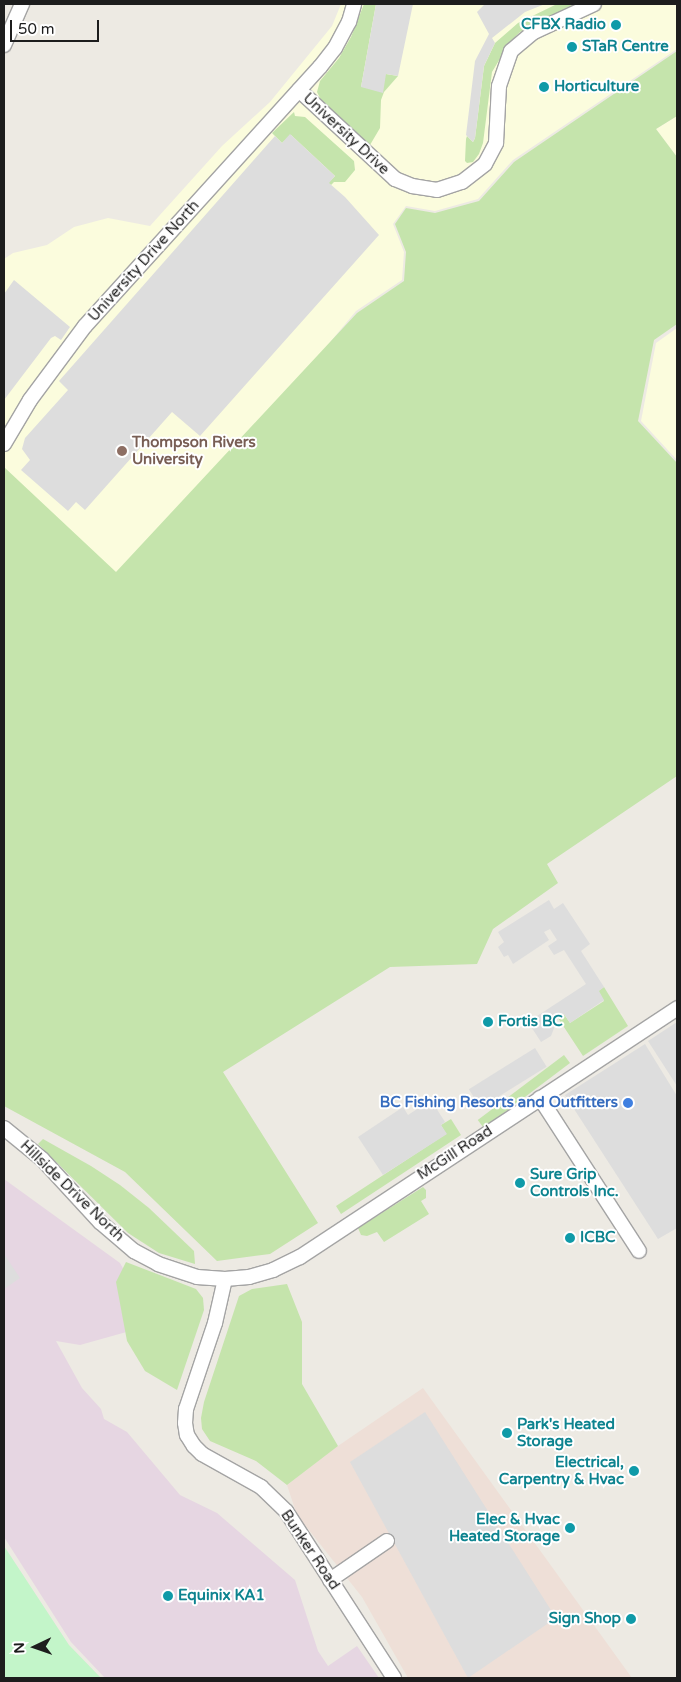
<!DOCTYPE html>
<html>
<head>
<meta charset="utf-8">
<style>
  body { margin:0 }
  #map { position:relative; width:681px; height:1682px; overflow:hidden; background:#edeae3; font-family:"Varela Round",sans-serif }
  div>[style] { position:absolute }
  .industrial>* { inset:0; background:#e6d6e2 }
  .education>* { inset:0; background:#fbfcdd }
  .military>* { inset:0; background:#eedfd7 }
  .grass>* { inset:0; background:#c5e4ac; transform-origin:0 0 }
  .park>* { inset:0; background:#c3f5c9 }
  .parking>* { inset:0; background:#ddd; transform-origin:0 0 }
  .roads { filter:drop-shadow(1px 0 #a4a4a4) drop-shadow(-1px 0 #a4a4a4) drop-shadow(0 1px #a4a4a4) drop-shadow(0 -1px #a4a4a4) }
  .minor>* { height:14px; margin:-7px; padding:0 7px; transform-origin:7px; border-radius:7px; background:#fff }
  .dots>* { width:14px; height:14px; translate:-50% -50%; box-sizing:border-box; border:2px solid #fff; border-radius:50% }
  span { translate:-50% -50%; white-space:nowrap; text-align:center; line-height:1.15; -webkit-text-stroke:4px #fff; paint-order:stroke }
  .culture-label { font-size:15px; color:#0d838f; font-weight:700 }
  .right { translate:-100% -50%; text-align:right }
  .left { translate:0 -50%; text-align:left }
  .street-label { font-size:15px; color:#1d1d1d }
  .education-label { font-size:15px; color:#785e54; font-weight:700 }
  .shop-label { font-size:15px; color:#366cbe; font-weight:700 }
  .frame { position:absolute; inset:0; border:5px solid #1d1d1d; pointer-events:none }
  .north { position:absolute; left:10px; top:1622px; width:50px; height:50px; -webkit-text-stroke:4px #fff; paint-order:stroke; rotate:267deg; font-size:14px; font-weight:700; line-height:20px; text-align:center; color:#1d1d1d }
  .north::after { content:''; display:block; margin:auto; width:18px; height:22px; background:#1d1d1d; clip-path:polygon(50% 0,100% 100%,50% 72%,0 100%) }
  .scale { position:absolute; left:10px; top:20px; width:89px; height:22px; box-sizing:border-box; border:2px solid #1d1d1d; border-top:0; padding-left:6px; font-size:15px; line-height:18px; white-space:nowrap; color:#1d1d1d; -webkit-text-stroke:4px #fff; paint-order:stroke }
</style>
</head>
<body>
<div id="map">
  <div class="industrial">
    <div style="clip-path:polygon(4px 1179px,120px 1263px,132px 1284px,130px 1331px,80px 1345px,56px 1341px,82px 1388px,101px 1409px,104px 1419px,127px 1432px,180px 1495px,217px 1513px,295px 1580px,318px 1651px,328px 1666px,357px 1646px,379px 1678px,105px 1678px,71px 1642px,4px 1537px)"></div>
  </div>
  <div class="education">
    <div style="clip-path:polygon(341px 4px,677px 4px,677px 49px,513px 160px,478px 199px,435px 211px,406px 206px,393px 224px,404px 252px,402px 280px,356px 311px,123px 591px,4px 720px,4px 259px,13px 253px,47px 245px,74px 227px,108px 218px,150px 226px,222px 146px,270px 102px,332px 26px)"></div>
    <div style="clip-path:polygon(677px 116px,677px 157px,656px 129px)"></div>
    <div style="clip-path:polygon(677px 328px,677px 460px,641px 421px,656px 343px)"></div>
  </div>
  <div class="military">
    <div style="clip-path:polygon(423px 1388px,632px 1678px,408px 1678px,362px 1597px,297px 1515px,287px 1485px,335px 1448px)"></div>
  </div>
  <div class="grass">
    <div style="clip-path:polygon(364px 4px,376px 4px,361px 87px,386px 74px,398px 76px,384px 92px,381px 100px,380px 128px,370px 145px,321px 100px,317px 92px,320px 81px,339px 58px,351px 37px)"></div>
    <div style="clip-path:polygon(557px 4px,574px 4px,520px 32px,510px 42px,492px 72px,483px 143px,479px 154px,473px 162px,467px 163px,465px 161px,466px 139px,467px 136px,473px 142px,475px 138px,484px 66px,495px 43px,518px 23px)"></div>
    <div style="clip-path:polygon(677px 51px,677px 116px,656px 129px,677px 157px,677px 324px,654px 340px,638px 421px,677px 463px,677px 776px,547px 864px,558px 883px,493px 929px,477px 964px,390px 967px,223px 1072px,318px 1223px,270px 1254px,217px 1261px,125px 1172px,4px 1106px,4px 467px,116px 572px,357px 313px,404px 281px,406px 252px,395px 224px,406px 208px,435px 213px,479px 201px,514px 162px)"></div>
    <div style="clip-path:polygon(294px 112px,295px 116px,305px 117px,354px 161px,355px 170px,345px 182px,334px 182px,331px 185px,328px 183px,335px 176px,291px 135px,282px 143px,272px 133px)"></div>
    <div style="clip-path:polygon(604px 987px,628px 1026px,583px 1056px,558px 1018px,564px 1014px,570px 1023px,604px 1001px,598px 991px)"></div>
    <div style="left:564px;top:1055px;width:10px;height:108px;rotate:53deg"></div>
    <div style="clip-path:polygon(451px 1119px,461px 1135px,341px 1214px,336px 1206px,446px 1134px,441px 1125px)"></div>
    <div style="clip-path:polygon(43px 1139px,91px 1166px,120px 1185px,149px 1208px,194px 1251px,195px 1264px,159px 1253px,128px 1233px,38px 1144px)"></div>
    <div style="clip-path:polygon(423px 1187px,426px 1190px,426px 1198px,421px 1201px,429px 1214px,384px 1242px,377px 1232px,367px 1236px,361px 1235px,358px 1228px)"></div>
    <div style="clip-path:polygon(126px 1262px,196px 1289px,203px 1298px,204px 1310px,177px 1390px,145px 1371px,127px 1341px,116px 1282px)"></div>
    <div style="clip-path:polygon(287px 1284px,302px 1322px,302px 1384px,338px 1446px,287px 1485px,256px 1461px,210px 1441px,202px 1429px,201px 1418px,204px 1402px,239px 1296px,252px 1289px)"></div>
  </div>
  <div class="park">
    <div style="clip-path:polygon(4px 1546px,69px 1645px,101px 1678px,4px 1678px)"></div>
  </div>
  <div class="parking">
    <div style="clip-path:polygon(376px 4px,413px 4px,398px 76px,386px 74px,383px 93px,361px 87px)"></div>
    <div style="clip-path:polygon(485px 4px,545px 4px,525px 12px,492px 38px,495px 43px,484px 66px,475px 138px,473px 142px,466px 135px,475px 61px,489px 34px,477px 12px)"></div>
    <div style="clip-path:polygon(290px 134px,335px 176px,329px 183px,345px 197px,379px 235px,200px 436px,172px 412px,85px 510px,76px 502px,68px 511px,21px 470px,30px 460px,22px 449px,25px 438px,68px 390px,59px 381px,275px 136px,282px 143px)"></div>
    <div style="clip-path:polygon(14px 280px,70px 327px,61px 340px,55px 336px,51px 338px,4px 400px,4px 294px)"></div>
    <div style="clip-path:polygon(549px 900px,554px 909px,563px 903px,590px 944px,581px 951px,604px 987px,599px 991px,604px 1000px,570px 1023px,564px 1014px,558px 1018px,551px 1036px,541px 1042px,528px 1022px,586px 984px,564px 950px,554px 955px,548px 946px,557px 940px,550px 929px,544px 932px,549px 940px,513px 964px,508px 955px,504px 957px,498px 947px,504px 942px,498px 932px)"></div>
    <div style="clip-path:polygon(677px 1022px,677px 1086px,648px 1041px)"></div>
    <div style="clip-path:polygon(645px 1044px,677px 1096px,677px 1228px,658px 1239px,565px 1095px)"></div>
    <div style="left:535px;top:1048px;width:22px;height:78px;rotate:58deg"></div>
    <div style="clip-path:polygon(431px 1100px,445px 1122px,441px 1125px,447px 1134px,383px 1175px,358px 1137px,403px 1107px,408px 1115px)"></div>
    <div style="clip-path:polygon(4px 1254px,20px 1278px,4px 1289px)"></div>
    <div style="clip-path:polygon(425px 1412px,556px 1618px,468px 1678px,350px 1462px)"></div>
  </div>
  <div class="roads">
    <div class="minor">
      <div style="left:4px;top:45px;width:45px;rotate:-66.3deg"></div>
      <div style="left:299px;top:90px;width:131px;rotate:42.8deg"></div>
      <div style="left:395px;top:179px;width:18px;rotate:22deg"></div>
      <div style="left:412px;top:186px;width:25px;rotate:9deg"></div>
      <div style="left:437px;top:190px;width:26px;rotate:-18deg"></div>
      <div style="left:462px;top:182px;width:29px;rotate:-38deg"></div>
      <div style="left:485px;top:164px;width:24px;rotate:-62deg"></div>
      <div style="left:496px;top:143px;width:57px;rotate:-87deg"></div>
      <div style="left:499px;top:86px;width:37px;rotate:-71deg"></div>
      <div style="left:511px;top:51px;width:30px;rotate:-40deg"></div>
      <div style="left:534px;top:32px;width:66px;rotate:-25deg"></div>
      <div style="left:4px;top:444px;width:51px;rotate:-59.4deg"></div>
      <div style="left:30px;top:400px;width:92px;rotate:-53.4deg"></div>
      <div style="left:85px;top:326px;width:350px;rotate:-47.8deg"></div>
      <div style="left:320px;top:67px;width:24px;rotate:-52deg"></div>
      <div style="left:335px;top:48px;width:30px;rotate:-62deg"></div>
      <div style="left:349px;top:22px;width:19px;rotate:-74deg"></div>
      <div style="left:540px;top:1098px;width:182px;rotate:57.1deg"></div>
      <div style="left:4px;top:1128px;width:49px;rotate:39.2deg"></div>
      <div style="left:42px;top:1159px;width:86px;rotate:47.4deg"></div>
      <div style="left:100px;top:1222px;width:45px;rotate:40.5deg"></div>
      <div style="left:134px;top:1251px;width:27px;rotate:28deg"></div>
      <div style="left:158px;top:1264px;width:41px;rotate:18.4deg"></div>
      <div style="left:197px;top:1277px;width:28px;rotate:4deg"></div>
      <div style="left:225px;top:1279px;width:24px;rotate:-5deg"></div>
      <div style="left:249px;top:1277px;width:25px;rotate:-16deg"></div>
      <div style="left:273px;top:1270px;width:30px;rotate:-26deg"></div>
      <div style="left:300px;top:1257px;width:452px;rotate:-33.4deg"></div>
      <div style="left:225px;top:1279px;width:45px;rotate:102.8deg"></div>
      <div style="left:215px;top:1323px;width:91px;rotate:108.6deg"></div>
      <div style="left:186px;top:1409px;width:14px;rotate:94deg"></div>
      <div style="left:185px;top:1423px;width:12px;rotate:81deg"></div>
      <div style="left:187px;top:1435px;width:13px;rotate:58deg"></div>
      <div style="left:194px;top:1446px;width:11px;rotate:45deg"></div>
      <div style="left:202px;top:1454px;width:68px;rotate:29.2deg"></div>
      <div style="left:261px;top:1487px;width:35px;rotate:44deg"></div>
      <div style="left:286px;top:1511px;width:199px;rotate:57.1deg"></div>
      <div style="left:330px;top:1580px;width:69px;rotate:-34.4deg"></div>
    </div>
  </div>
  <div class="dots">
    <div style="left:616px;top:25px;background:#0f9aa8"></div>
    <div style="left:572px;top:47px;background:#0f9aa8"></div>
    <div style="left:544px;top:87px;background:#0f9aa8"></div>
    <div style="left:122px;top:451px;background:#8d6e63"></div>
    <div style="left:488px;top:1022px;background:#0f9aa8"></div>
    <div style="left:628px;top:1103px;background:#3f7fe0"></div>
    <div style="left:520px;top:1183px;background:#0f9aa8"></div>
    <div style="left:570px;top:1238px;background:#0f9aa8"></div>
    <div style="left:507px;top:1433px;background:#0f9aa8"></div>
    <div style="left:634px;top:1471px;background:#0f9aa8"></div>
    <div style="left:570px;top:1528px;background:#0f9aa8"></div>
    <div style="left:168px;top:1596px;background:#0f9aa8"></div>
    <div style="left:631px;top:1619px;background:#0f9aa8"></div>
  </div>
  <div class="culture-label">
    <span class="right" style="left:606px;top:25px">CFBX Radio</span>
    <span class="left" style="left:582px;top:47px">STaR Centre</span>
    <span class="left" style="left:554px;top:87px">Horticulture</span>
    <span class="left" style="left:498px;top:1022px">Fortis BC</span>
    <span class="left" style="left:530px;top:1183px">Sure Grip<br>Controls Inc.</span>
    <span class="left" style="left:580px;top:1238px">ICBC</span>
    <span class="left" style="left:517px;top:1433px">Park's Heated<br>Storage</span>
    <span class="right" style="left:624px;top:1471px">Electrical,<br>Carpentry &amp; Hvac</span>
    <span class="right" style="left:560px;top:1528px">Elec &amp; Hvac<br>Heated Storage</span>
    <span class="left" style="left:178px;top:1596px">Equinix KA1</span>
    <span class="right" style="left:621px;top:1619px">Sign Shop</span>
  </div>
  <div class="street-label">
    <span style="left:346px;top:134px;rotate:43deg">University Drive</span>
    <span style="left:144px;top:261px;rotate:-48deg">University Drive North</span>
    <span style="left:455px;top:1153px;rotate:-33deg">McGill Road</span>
    <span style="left:72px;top:1191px;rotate:44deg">Hillside Drive North</span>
    <span style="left:310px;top:1550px;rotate:56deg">Bunker Road</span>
  </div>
  <div class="education-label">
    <span class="left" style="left:132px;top:451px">Thompson Rivers<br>University</span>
  </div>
  <div class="shop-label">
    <span class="right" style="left:618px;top:1103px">BC Fishing Resorts and Outfitters</span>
  </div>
  <div class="frame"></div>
  <div class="north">N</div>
  <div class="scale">50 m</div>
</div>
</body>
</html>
